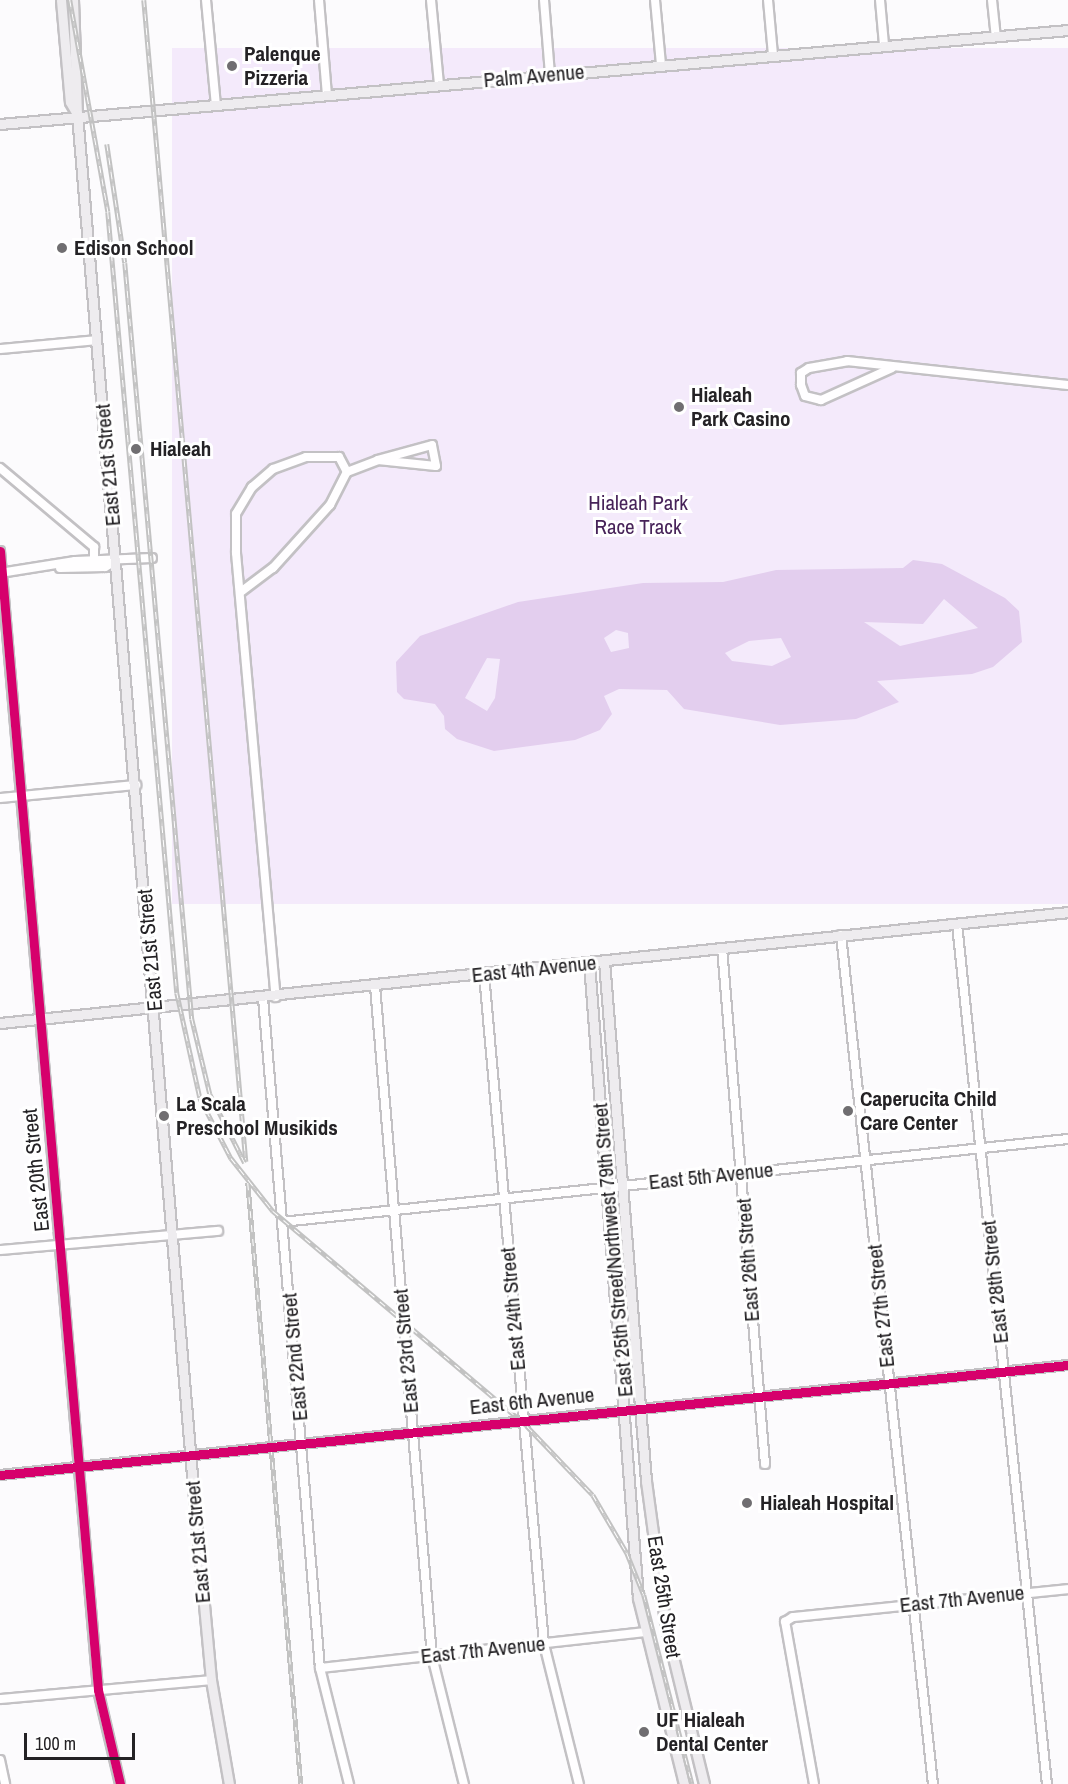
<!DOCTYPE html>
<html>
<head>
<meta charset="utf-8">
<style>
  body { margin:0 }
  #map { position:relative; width:1068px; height:1784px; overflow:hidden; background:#fcfbfd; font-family:"Archivo Narrow",sans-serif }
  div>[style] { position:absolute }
  .green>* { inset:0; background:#f4eafb; transform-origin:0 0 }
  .water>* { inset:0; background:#e3ceee }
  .roads { filter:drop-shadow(2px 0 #c3c1c4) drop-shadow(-2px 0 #c3c1c4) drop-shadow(0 2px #c3c1c4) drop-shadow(0 -2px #c3c1c4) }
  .minor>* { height:8px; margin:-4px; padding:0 4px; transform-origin:4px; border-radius:4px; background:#fffeff }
  .major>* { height:9px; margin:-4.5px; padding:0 4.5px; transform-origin:4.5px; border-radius:4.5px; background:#eeecef }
  .rail>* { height:4.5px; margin-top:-2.25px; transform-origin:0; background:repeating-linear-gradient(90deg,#fff 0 7px,#c2c2c2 0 14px); box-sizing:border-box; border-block:2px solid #c2c2c2 }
  .cycleway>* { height:9px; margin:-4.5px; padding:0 4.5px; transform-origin:4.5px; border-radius:4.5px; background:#d6006c }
  .dots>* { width:16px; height:16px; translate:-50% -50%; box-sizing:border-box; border:3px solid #fff; border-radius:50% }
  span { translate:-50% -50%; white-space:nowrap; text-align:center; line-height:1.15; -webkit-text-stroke:6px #fff; paint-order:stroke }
  .poi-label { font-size:21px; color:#242225; font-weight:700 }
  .left { translate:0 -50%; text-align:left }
  .street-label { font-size:21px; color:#242225 }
  .park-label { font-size:21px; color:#472359 }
  .scale { position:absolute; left:24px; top:1733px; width:111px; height:27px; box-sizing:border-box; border:3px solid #242225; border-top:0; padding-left:8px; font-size:18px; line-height:21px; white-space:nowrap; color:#242225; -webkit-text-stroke:4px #fff; paint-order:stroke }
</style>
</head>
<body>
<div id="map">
  <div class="green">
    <div style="left:1068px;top:48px;width:856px;height:896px;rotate:90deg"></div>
  </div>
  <div class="water">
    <div style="clip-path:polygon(evenodd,913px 560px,942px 564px,1005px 598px,1019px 611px,1022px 642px,993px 667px,972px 674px,877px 681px,899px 702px,856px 719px,780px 725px,684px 709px,667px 690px,619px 689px,604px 696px,612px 714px,600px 730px,575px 740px,494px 751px,457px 739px,445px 729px,444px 716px,435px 704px,404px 699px,397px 692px,396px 662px,420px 636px,518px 602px,643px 583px,723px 582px,776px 570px,903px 568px,913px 560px,944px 599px,978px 628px,900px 646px,864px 622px,923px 624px,944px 599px,913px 560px,616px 630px,628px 633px,629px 648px,611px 652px,604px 638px,616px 630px,913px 560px,781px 638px,791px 657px,772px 666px,732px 661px,725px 653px,749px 641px,781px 638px,913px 560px,487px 658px,500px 659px,495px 698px,487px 711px,465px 698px,487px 658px)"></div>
  </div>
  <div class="roads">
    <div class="minor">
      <div style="left:206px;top:0;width:105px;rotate:84.6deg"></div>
      <div style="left:319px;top:0;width:95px;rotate:85.2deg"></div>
      <div style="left:431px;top:0;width:85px;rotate:84.6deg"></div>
      <div style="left:544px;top:0;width:74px;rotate:85.4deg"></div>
      <div style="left:655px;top:0;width:65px;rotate:84.7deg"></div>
      <div style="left:768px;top:0;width:55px;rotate:84.8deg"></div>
      <div style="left:880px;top:0;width:45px;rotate:84.9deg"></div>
      <div style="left:992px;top:0;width:36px;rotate:84deg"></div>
      <div style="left:0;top:349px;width:97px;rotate:-5.3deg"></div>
      <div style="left:892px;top:368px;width:78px;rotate:155.7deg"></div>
      <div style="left:821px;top:400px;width:16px;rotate:-166deg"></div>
      <div style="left:805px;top:396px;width:12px;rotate:-110deg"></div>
      <div style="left:801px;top:385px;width:12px;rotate:-90deg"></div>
      <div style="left:801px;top:373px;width:9px;rotate:-32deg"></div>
      <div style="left:809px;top:368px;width:39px;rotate:-10deg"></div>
      <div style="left:847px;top:361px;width:222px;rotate:6.2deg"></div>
      <div style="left:0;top:468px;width:123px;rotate:40deg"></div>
      <div style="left:94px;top:547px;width:12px;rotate:90deg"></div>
      <div style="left:347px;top:472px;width:33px;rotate:-21deg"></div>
      <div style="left:378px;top:460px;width:58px;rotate:5.9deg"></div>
      <div style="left:436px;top:466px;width:21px;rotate:-101deg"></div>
      <div style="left:432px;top:445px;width:56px;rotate:164.5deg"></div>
      <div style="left:0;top:551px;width:1143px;rotate:85.08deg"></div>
      <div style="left:98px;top:1690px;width:97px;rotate:76.8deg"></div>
      <div style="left:60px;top:568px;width:45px;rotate:-1.3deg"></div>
      <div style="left:105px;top:567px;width:13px;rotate:-29deg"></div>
      <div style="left:0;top:573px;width:76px;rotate:-9.1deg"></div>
      <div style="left:75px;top:561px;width:77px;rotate:-2.2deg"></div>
      <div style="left:242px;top:591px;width:39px;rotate:-37deg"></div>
      <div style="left:273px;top:568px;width:85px;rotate:-47.9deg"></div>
      <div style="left:330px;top:505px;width:37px;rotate:-63deg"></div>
      <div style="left:347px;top:472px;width:17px;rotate:-118deg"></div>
      <div style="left:339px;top:457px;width:33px;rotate:180deg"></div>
      <div style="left:306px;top:457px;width:35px;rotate:160deg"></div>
      <div style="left:273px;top:469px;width:28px;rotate:139deg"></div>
      <div style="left:252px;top:487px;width:31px;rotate:121deg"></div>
      <div style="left:236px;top:514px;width:39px;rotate:90deg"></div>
      <div style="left:236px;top:553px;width:446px;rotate:84.9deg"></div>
      <div style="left:0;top:798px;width:137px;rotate:-5.5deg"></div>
      <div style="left:957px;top:924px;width:865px;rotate:84.03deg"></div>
      <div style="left:841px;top:935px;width:854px;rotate:83.82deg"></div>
      <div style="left:722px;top:948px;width:518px;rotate:85.24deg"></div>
      <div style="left:484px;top:974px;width:673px;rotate:84.88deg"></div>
      <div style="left:544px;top:1644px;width:144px;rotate:76deg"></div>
      <div style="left:375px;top:986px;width:672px;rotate:85.14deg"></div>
      <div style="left:432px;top:1656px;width:132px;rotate:76deg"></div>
      <div style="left:263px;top:998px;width:672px;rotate:85.14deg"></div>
      <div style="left:320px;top:1668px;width:120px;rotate:76deg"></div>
      <div style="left:282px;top:1222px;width:790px;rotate:-6.03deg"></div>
      <div style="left:0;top:1250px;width:219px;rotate:-5deg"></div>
      <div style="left:0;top:1475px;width:1074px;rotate:-5.88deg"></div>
      <div style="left:320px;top:1668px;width:328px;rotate:-6.3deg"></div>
      <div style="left:0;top:1699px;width:212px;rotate:-5.1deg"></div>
      <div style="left:0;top:1760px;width:25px;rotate:78deg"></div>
      <div style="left:814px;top:1784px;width:165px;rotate:-100.1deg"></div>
      <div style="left:785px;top:1622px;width:9px;rotate:-32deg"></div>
      <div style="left:793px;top:1617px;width:276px;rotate:-5.8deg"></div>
    </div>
    <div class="major">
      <div style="left:61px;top:0;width:102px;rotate:85deg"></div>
      <div style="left:70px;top:102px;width:14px;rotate:60deg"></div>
      <div style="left:73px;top:0;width:114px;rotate:88deg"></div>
      <div style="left:77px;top:114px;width:1377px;rotate:85.17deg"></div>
      <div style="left:193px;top:1486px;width:195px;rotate:84.7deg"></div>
      <div style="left:211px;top:1680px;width:106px;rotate:80.2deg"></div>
      <div style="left:0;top:124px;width:1072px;rotate:-5.03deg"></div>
      <div style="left:604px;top:961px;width:522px;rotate:85.38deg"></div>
      <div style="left:646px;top:1481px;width:148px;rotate:82.3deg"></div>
      <div style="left:666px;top:1628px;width:161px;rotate:76.3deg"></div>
      <div style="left:589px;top:963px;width:637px;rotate:85.59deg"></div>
      <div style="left:638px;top:1598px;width:192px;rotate:76.1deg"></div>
      <div style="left:0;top:1023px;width:1074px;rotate:-5.93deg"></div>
    </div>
  </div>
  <div class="rail">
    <div style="left:70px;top:0;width:215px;rotate:79.8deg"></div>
    <div style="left:108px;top:212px;width:784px;rotate:84.95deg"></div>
    <div style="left:177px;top:993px;width:107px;rotate:77.6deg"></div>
    <div style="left:200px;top:1098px;width:68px;rotate:62.7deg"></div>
    <div style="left:231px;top:1158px;width:68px;rotate:51.6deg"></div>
    <div style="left:273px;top:1211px;width:333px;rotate:40.2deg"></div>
    <div style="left:527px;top:1426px;width:95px;rotate:46.3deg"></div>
    <div style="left:593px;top:1495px;width:67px;rotate:59.6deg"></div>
    <div style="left:627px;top:1553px;width:45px;rotate:68deg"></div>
    <div style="left:644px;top:1595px;width:195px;rotate:75.7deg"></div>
    <div style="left:144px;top:0;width:1166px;rotate:84.98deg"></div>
    <div style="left:107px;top:144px;width:120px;rotate:81.4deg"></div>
    <div style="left:125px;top:263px;width:759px;rotate:84.94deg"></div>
    <div style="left:192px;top:1019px;width:77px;rotate:76.5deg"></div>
    <div style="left:210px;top:1094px;width:77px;rotate:63.1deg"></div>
    <div style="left:248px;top:1183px;width:603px;rotate:84.96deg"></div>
  </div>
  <div class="cycleway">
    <div style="left:0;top:551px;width:1143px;rotate:85.08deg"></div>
    <div style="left:98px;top:1690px;width:97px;rotate:76.8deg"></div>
    <div style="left:0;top:1475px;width:1074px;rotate:-5.88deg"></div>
  </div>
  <div class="dots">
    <div style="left:232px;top:66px;background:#706e71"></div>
    <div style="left:62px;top:248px;background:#706e71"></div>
    <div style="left:679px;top:407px;background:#706e71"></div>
    <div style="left:136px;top:449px;background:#706e71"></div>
    <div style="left:848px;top:1111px;background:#706e71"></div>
    <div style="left:164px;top:1116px;background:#706e71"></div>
    <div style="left:747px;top:1503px;background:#706e71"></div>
    <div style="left:644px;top:1732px;background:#706e71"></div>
  </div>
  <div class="poi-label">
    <span class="left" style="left:244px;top:66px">Palenque<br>Pizzeria</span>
    <span class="left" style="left:74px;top:248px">Edison School</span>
    <span class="left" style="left:691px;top:407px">Hialeah<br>Park Casino</span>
    <span class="left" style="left:150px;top:449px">Hialeah</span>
    <span class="left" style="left:860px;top:1111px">Caperucita Child<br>Care Center</span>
    <span class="left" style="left:176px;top:1116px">La Scala<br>Preschool Musikids</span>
    <span class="left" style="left:760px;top:1503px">Hialeah Hospital</span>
    <span class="left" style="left:656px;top:1732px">UF Hialeah<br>Dental Center</span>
  </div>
  <div class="street-label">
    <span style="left:534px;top:76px;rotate:-5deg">Palm Avenue</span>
    <span style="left:108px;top:465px;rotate:-95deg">East 21st Street</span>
    <span style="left:150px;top:950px;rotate:-95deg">East 21st Street</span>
    <span style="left:534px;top:969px;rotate:-6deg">East 4th Avenue</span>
    <span style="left:36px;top:1170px;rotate:-96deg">East 20th Street</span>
    <span style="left:711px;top:1176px;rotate:-6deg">East 5th Avenue</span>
    <span style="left:613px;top:1250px;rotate:-95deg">East 25th Street/Northwest 79th Street</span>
    <span style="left:748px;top:1260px;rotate:-94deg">East 26th Street</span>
    <span style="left:995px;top:1282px;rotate:-96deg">East 28th Street</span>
    <span style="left:881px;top:1306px;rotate:-96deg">East 27th Street</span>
    <span style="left:513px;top:1309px;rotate:-95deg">East 24th Street</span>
    <span style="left:406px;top:1351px;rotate:-95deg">East 23rd Street</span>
    <span style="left:295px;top:1357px;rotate:-95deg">East 22nd Street</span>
    <span style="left:532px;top:1401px;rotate:-6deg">East 6th Avenue</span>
    <span style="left:198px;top:1542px;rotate:-95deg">East 21st Street</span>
    <span style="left:664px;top:1597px;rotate:81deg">East 25th Street</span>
    <span style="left:962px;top:1599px;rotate:-6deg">East 7th Avenue</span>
    <span style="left:483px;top:1650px;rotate:-6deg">East 7th Avenue</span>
  </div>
  <div class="park-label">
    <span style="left:638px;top:515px">Hialeah Park<br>Race Track</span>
  </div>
  <div class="scale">100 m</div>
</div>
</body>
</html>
